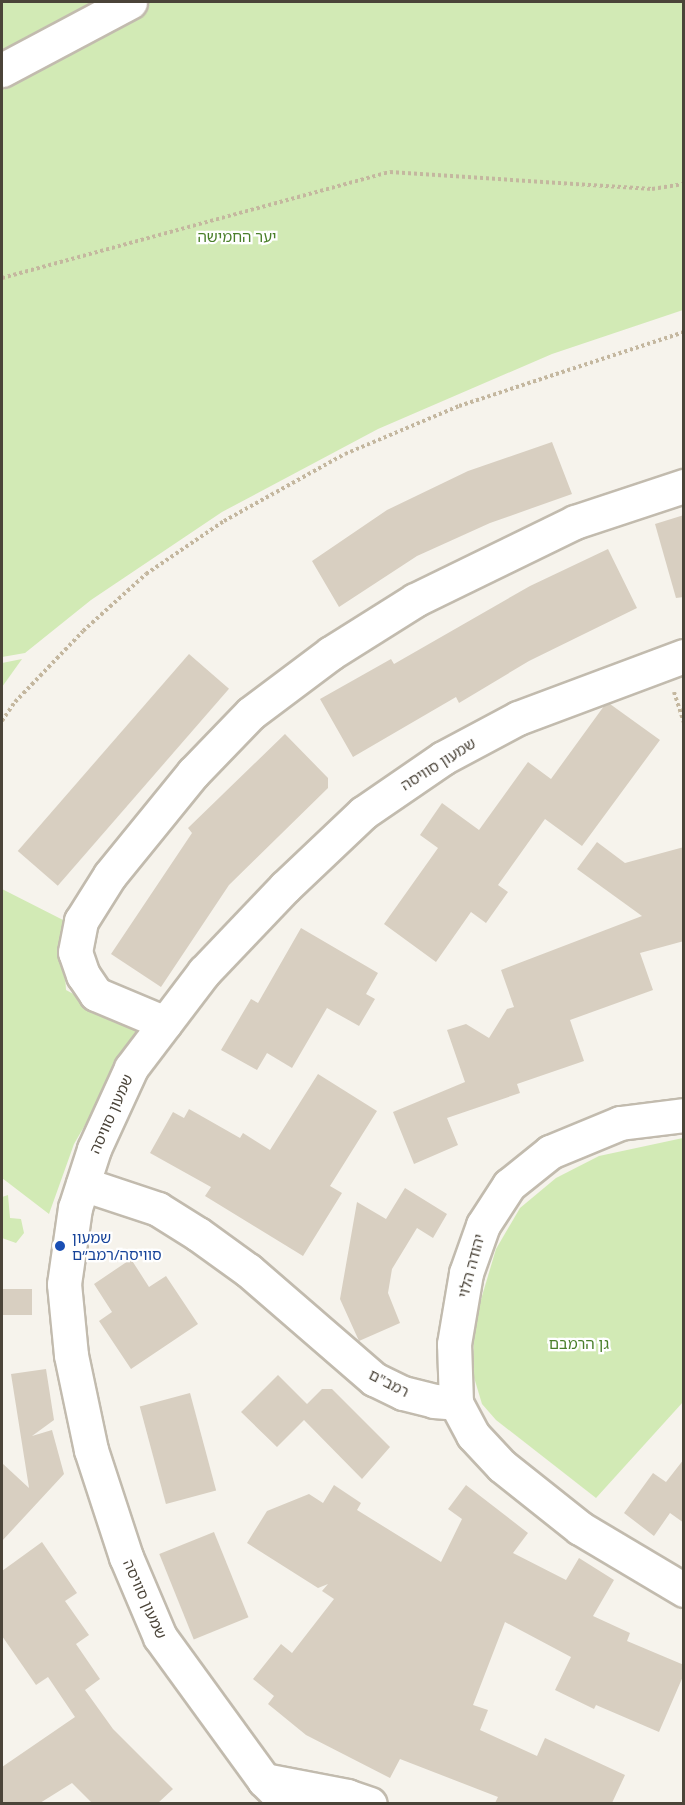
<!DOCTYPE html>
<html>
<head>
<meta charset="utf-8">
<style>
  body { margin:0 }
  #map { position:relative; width:685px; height:1805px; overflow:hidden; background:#f6f3ec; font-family:"Noto Sans","Noto Sans Hebrew",sans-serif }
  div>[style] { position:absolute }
  .green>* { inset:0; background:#d2eab5 }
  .building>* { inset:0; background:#d8cfc1; transform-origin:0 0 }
  .path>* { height:4px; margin-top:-2px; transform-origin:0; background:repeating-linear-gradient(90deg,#c4b79f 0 3px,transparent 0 6px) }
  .roads { filter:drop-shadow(2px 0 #c2bbae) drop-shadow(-2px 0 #c2bbae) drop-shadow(0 2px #c2bbae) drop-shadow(0 -2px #c2bbae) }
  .minor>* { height:33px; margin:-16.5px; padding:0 16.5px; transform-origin:16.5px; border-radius:16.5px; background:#fff }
  .dots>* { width:16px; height:16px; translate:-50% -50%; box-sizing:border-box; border:3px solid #fff; border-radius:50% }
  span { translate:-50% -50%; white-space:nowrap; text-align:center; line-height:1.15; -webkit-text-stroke:4.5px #fff; paint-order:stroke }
  .park-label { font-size:15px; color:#4a7f2a }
  .street-label { font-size:15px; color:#4b4439 }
  .transit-label { font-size:15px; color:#164399 }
  .left { translate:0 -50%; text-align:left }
  .frame { position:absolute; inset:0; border:3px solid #4b4439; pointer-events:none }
</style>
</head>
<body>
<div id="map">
  <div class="green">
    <div style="clip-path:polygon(2px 2px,683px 2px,683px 310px,552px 354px,378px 429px,222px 512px,91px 600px,25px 653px,2px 657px)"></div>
    <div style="clip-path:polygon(22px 659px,2px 687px,2px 663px)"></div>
    <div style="clip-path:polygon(2px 889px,67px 922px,63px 939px,66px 990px,140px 1030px,74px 1144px,49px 1214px,2px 1178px)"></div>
    <div style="clip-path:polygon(683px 1138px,683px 1402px,596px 1498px,496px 1420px,482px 1404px,473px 1374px,474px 1323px,496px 1249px,520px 1208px,556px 1178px,599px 1156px)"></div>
    <div style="clip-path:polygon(8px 1195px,10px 1218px,21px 1219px,24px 1233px,16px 1243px,2px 1238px,2px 1197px)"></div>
  </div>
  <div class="building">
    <div style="clip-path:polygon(552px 442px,572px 494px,490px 523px,417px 556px,339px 607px,312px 561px,387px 510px,468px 471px)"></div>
    <div style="clip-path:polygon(684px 515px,684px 597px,676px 598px,655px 524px)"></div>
    <div style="clip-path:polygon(608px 549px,637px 608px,529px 661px,459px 703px,456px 697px,353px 757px,320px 699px,391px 659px,394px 664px,530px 586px)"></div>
    <div style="left:189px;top:654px;width:53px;height:261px;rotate:41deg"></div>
    <div style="clip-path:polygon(610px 704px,660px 740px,582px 846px,545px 819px,498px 885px,508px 892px,486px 923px,471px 912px,436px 962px,384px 924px,438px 848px,420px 835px,442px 803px,479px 830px,528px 762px,551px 779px,604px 706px)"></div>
    <div style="clip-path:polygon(285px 734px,328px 778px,328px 788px,229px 885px,161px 987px,111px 954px,192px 833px,188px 828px)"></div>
    <div style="clip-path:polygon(597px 842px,625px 863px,684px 847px,684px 941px,640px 953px,653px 990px,570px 1020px,584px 1061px,517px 1084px,520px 1093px,447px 1118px,458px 1145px,414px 1164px,393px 1112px,465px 1082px,447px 1030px,466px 1024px,489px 1038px,507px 1009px,514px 1007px,501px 970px,642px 916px,577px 869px)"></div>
    <div style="clip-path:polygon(301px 928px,378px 973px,366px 994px,375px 999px,359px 1026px,327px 1008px,292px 1068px,267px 1053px,257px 1070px,221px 1050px,251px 999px,258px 1003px)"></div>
    <div style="clip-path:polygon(318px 1074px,377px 1111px,330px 1186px,342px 1193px,303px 1256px,205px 1196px,211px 1187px,150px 1153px,173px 1112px,184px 1118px,189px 1109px,240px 1138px,243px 1133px,270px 1150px)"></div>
    <div style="clip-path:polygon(405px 1188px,447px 1214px,433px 1238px,417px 1228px,392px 1269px,388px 1293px,400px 1323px,359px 1341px,340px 1299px,357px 1202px,386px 1219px)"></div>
    <div style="clip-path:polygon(131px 1259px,149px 1287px,166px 1276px,198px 1324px,131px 1369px,99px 1321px,112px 1312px,94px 1284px)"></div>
    <div style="left:2px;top:1289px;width:30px;height:26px"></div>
    <div style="clip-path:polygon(46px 1369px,54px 1420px,32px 1436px,52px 1430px,64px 1474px,2px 1541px,2px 1463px,29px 1488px,11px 1374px)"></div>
    <div style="clip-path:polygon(278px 1375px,307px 1404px,322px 1389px,332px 1389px,390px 1447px,362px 1479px,304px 1420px,277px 1447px,241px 1412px)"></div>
    <div style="left:190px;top:1393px;width:101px;height:52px;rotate:75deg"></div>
    <div style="clip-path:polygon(684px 1459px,684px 1523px,670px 1513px,654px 1536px,624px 1513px,653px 1473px,666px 1482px)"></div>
    <div style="clip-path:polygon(334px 1485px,361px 1503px,357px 1510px,441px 1562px,462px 1519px,448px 1509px,466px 1485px,528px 1533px,513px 1553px,566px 1580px,579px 1558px,614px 1580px,593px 1616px,630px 1633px,627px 1641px,684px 1665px,684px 1674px,659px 1732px,596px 1705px,594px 1709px,555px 1690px,571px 1657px,505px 1622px,473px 1705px,488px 1710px,480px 1730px,537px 1756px,545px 1738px,625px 1775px,612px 1803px,495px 1803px,498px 1797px,400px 1759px,390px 1778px,306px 1735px,268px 1704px,274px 1696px,253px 1679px,281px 1644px,292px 1653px,334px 1599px,322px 1591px,328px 1584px,318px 1588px,247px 1543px,267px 1511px,309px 1494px,323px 1503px)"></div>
    <div style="left:214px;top:1532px;width:92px;height:59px;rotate:68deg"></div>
    <div style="clip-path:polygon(42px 1542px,77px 1593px,65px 1601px,89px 1635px,76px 1644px,100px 1679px,85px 1690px,113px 1729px,173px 1789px,158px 1803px,92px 1803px,72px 1783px,40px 1803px,2px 1803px,2px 1767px,75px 1717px,48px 1677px,36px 1685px,2px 1636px,2px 1571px)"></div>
  </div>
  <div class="path">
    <div style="left:2px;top:278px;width:402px;rotate:-15.3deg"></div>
    <div style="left:390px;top:172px;width:263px;rotate:3.7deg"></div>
    <div style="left:652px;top:189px;width:32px;rotate:-9deg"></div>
    <div style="left:674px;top:692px;width:33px;rotate:72deg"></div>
    <div style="left:2px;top:721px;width:23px;rotate:-56deg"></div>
    <div style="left:15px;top:702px;width:98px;rotate:-46.2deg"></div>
    <div style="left:83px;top:631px;width:85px;rotate:-42.1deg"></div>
    <div style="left:146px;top:574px;width:94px;rotate:-34.2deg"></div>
    <div style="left:224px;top:521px;width:138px;rotate:-29deg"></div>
    <div style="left:345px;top:454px;width:124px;rotate:-22.8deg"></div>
    <div style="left:459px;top:406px;width:237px;rotate:-18.2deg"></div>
    <div style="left:684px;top:1277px;width:3px;rotate:90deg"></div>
  </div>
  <div class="roads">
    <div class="minor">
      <div style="left:2px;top:70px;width:145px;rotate:-28deg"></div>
      <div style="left:165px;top:1023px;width:75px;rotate:-157.2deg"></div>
      <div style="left:96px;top:994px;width:23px;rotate:-124deg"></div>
      <div style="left:83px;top:975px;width:24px;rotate:-109deg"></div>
      <div style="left:75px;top:952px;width:32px;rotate:-79deg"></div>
      <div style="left:81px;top:921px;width:54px;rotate:-57.8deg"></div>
      <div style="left:110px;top:875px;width:132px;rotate:-50.9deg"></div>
      <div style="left:193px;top:773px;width:83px;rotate:-46deg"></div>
      <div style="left:251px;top:713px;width:100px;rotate:-36.9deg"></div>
      <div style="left:331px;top:653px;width:99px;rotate:-32.2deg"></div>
      <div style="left:415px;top:600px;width:178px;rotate:-26deg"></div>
      <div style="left:575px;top:522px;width:115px;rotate:-18.3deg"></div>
      <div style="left:83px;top:1184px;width:79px;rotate:18.4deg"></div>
      <div style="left:158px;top:1209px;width:47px;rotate:32deg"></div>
      <div style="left:198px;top:1234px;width:62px;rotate:35.8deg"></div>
      <div style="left:248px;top:1270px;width:167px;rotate:40.9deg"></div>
      <div style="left:374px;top:1379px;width:32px;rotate:26deg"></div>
      <div style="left:403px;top:1393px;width:32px;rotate:14deg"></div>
      <div style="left:434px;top:1401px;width:22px;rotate:5deg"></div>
      <div style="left:456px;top:1403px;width:36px;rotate:62deg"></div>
      <div style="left:473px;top:1435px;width:42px;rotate:46.9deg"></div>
      <div style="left:502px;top:1466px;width:100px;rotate:38.5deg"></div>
      <div style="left:580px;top:1528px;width:121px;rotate:30.8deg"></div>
      <div style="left:456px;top:1403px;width:59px;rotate:-91.9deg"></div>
      <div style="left:454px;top:1344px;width:72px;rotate:-80.4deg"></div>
      <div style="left:466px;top:1273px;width:51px;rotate:-70.5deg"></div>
      <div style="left:483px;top:1225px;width:48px;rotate:-57deg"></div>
      <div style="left:509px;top:1185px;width:53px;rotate:-38.8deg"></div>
      <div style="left:550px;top:1152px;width:76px;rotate:-22.5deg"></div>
      <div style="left:620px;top:1123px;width:64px;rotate:-7.1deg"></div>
      <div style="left:264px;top:1780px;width:85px;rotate:10.9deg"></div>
      <div style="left:347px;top:1796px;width:24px;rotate:19deg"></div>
      <div style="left:288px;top:1804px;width:34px;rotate:-135deg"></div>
      <div style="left:264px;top:1780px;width:177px;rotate:-126deg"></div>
      <div style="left:160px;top:1637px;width:87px;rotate:-113deg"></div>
      <div style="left:126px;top:1557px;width:113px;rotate:-108.1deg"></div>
      <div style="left:91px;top:1450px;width:97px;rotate:-101.9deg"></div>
      <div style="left:71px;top:1355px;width:71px;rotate:-95.6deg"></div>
      <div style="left:64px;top:1284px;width:77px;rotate:-81.8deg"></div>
      <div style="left:75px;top:1208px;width:62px;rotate:-72.1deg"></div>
      <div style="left:94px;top:1149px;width:89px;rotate:-65.4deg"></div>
      <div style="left:131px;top:1068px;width:121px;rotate:-52.8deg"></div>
      <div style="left:204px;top:972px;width:117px;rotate:-46.4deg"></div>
      <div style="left:285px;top:887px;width:108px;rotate:-43.5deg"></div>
      <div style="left:363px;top:813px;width:97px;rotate:-34.5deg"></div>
      <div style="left:443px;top:758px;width:85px;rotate:-28.1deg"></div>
      <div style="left:518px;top:718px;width:177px;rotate:-20.5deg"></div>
    </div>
  </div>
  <div class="dots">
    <div style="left:60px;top:1246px;background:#1a4fb4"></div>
  </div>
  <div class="park-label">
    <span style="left:237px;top:237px">יער החמישה</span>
    <span style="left:579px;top:1344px">גן הרמבם</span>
  </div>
  <div class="street-label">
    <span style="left:438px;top:764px;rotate:-32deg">שמעון סוויסה</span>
    <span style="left:111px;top:1114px;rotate:-66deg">שמעון סוויסה</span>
    <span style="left:471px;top:1266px;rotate:-75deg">יהודה הלוי</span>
    <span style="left:389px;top:1383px;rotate:27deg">רמב"ם</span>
    <span style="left:145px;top:1599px;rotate:66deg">שמעון סוויסה</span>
  </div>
  <div class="transit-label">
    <span class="left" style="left:72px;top:1246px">שמעון<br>סוויסה/רמב״ם</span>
  </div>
  <div class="frame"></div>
</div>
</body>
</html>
